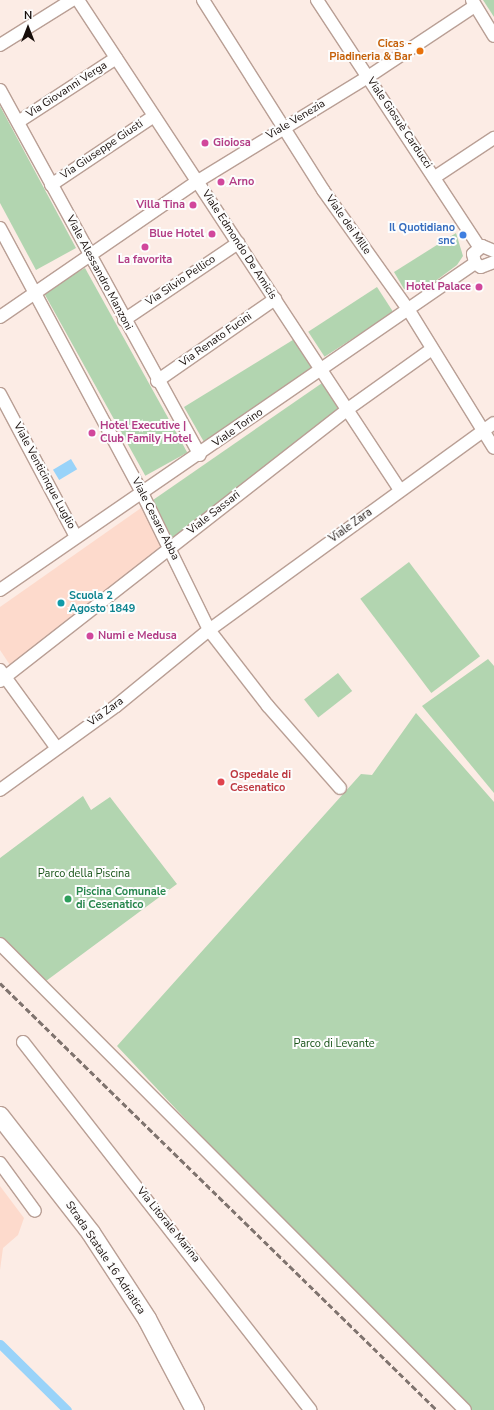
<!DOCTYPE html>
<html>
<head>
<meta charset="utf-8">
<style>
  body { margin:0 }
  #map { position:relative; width:494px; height:1410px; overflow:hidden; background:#fcece5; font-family:"Nunito Sans",sans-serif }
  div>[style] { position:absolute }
  .built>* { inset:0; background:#fddacc }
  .green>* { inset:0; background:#b2d5b0; transform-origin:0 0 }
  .water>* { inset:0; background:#99d3f9; transform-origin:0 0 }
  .canal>* { height:9px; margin:-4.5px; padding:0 4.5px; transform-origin:4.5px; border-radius:4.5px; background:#99d3f9 }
  .roads { filter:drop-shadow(1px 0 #b99f95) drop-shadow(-1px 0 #b99f95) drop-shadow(0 1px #b99f95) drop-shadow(0 -1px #b99f95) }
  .minor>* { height:12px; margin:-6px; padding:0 6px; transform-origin:6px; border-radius:6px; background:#fff }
  .highway>* { height:18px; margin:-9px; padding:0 9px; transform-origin:9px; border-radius:9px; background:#fff }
  .rail>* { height:2.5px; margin-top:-1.25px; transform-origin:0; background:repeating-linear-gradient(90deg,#7f736e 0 6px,transparent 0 9px) }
  .dots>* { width:11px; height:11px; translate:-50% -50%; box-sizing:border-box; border:2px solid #fdfdfd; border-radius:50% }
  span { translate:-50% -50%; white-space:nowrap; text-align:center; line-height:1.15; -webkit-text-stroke:4px #fdfdfd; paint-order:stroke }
  .food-label { font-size:11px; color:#c56008; font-weight:700 }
  .right { translate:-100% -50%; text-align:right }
  .street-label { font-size:11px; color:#160d0a }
  .hotel-label { font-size:11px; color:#b23c85; font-weight:700 }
  .left { translate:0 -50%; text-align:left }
  .shop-label { font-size:11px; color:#366cbe; font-weight:700 }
  .culture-label { font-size:11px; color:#0d838f; font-weight:700 }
  .health-label { font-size:11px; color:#be3a42; font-weight:700 }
  .park-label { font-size:11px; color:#195419 }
  .leisure-label { font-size:11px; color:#27864d; font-weight:700 }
  .north { position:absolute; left:8px; top:8px; width:40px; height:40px; -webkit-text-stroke:3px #fdfdfd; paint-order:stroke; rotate:0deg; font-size:11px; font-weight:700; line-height:16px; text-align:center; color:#160d0a }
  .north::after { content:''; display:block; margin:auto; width:14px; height:18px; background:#160d0a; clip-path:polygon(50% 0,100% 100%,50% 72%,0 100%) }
</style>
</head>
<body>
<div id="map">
  <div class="built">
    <div style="clip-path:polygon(141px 508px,163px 547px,10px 665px,0 650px,0 607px)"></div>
    <div style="clip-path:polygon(0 1186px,24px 1218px,18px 1235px,3px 1248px,0 1270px)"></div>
  </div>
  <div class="green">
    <div style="clip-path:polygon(483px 0,494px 0,494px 17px)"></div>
    <div style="clip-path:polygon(0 106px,76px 248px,36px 270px,0 203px)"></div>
    <div style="clip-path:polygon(456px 233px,463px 256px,457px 265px,422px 291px,404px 289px,394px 272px)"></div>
    <div style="left:85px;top:268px;width:211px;height:48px;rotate:61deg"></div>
    <div style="left:377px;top:287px;width:30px;height:82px;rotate:57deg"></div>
    <div style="clip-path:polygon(296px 338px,314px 367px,204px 442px,184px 407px)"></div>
    <div style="clip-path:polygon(325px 381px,343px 407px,173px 540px,153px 500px)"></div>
    <div style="left:409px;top:562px;width:118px;height:61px;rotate:53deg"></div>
    <div style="clip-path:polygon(488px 659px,494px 666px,494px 793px,422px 706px)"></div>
    <div style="left:338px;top:673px;width:23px;height:43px;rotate:52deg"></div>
    <div style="clip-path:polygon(416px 713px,494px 802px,494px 1410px,472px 1410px,291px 1232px,117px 1046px,361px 774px,372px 775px)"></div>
    <div style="clip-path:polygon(83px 796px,91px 810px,110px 797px,177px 884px,46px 981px,0 937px,0 858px)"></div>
  </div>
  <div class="water">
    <div style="left:71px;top:459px;width:12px;height:21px;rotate:59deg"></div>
  </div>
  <div class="canal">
    <div style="left:0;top:1344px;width:94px;rotate:44.6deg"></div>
  </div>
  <div class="roads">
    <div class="minor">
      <div style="left:78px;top:0;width:586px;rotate:56.69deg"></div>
      <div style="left:203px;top:0;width:225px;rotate:57.7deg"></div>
      <div style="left:323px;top:190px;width:146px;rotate:54.5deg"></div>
      <div style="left:408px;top:309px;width:163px;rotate:58.3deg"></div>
      <div style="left:317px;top:0;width:295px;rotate:56.7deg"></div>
      <div style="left:472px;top:0;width:42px;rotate:58.6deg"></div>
      <div style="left:0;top:45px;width:85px;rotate:-32deg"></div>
      <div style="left:0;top:90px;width:416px;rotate:61.3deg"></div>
      <div style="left:18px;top:122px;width:117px;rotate:-33.1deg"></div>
      <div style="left:435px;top:177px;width:71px;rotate:-33.5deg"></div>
      <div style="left:51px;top:185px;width:124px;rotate:-33.8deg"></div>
      <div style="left:0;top:228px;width:301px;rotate:61.8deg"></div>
      <div style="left:142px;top:493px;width:153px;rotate:63.9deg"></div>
      <div style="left:209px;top:630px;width:96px;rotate:52.2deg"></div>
      <div style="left:268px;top:706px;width:109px;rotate:48.7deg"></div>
      <div style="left:494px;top:251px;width:13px;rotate:-157deg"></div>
      <div style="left:482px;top:246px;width:12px;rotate:138deg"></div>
      <div style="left:473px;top:254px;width:9px;rotate:77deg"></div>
      <div style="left:475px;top:263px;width:7px;rotate:34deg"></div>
      <div style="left:481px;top:267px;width:14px;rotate:-21deg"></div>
      <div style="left:0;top:317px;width:240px;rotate:-34.5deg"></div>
      <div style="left:198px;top:181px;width:199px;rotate:-31.5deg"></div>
      <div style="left:368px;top:77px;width:128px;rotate:-33.6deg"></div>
      <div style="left:124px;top:320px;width:138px;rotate:-34deg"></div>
      <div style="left:157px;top:381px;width:144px;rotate:-34.8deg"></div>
      <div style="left:0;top:394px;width:162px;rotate:62deg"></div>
      <div style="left:0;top:590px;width:577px;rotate:-34.54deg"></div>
      <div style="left:0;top:670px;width:95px;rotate:54deg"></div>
      <div style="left:0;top:681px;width:442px;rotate:-38deg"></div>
      <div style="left:348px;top:409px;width:103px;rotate:-35.5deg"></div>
      <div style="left:0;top:790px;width:143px;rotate:-35.9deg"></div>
      <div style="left:116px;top:706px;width:120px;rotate:-39.3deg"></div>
      <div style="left:209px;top:630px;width:352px;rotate:-36deg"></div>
      <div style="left:0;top:944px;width:658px;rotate:45.06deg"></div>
      <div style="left:23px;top:1042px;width:467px;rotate:52deg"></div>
      <div style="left:0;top:1163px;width:59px;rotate:53.9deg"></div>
    </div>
    <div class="highway">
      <div style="left:0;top:1116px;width:148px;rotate:52.1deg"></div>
      <div style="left:91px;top:1233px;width:103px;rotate:56.9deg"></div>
      <div style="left:147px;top:1319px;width:103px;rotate:62.2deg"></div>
    </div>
  </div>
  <div class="rail">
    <div style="left:0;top:983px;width:611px;rotate:44.34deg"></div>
  </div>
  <div class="dots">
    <div style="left:420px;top:51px;background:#e8710a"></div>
    <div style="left:205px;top:143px;background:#d1479c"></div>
    <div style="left:221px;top:182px;background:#d1479c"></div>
    <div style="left:193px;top:205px;background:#d1479c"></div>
    <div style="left:212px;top:234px;background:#d1479c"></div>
    <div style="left:463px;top:235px;background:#3f7fe0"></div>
    <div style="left:145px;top:247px;background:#d1479c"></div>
    <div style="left:479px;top:287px;background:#d1479c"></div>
    <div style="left:92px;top:433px;background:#d1479c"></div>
    <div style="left:61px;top:603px;background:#0f9aa8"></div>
    <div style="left:90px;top:636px;background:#d1479c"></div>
    <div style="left:221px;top:782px;background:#e0444e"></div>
    <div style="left:68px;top:899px;background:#2e9e5b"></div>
  </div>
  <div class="food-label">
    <span class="right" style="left:412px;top:51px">Cicas -<br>Piadineria &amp; Bar</span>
  </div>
  <div class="street-label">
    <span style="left:67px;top:90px;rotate:-33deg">Via Giovanni Verga</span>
    <span style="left:296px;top:120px;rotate:-31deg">Viale Venezia</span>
    <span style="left:399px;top:123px;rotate:56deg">Viale Giosuè Carducci</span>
    <span style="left:102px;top:150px;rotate:-34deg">Via Giuseppe Giusti</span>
    <span style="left:348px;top:225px;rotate:55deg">Viale dei Mille</span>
    <span style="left:239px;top:245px;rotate:57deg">Viale Edmondo De Amicis</span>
    <span style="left:99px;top:273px;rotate:62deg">Viale Alessandro Manzoni</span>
    <span style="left:181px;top:281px;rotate:-34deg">Via Silvio Pellico</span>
    <span style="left:216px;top:340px;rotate:-35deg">Via Renato Fucini</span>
    <span style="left:238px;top:428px;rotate:-35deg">Viale Torino</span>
    <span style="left:44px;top:476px;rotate:62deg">Viale Venticinque Luglio</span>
    <span style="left:214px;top:513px;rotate:-38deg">Viale Sassari</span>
    <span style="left:155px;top:519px;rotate:63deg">Viale Cesare Abba</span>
    <span style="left:351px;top:526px;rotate:-36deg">Viale Zara</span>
    <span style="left:106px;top:712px;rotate:-36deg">Via Zara</span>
    <span style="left:168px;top:1225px;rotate:51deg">Via Litorale Marina</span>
    <span style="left:105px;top:1258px;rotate:56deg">Strada Statale 16 Adriatica</span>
  </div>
  <div class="hotel-label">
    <span class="left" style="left:213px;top:143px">Gioiosa</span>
    <span class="left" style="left:229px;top:182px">Arno</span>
    <span class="right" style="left:185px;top:205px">Villa Tina</span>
    <span class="right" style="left:204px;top:234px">Blue Hotel</span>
    <span style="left:145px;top:260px">La favorita</span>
    <span class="right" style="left:471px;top:287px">Hotel Palace</span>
    <span class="left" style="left:100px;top:433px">Hotel Executive |<br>Club Family Hotel</span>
    <span class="left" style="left:98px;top:636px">Numi e Medusa</span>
  </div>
  <div class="shop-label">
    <span class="right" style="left:455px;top:235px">Il Quotidiano<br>snc</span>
  </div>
  <div class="culture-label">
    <span class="left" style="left:69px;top:603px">Scuola 2<br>Agosto 1849</span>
  </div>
  <div class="health-label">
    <span class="left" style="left:230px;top:782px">Ospedale di<br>Cesenatico</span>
  </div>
  <div class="park-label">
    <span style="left:84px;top:874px">Parco della Piscina</span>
    <span style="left:334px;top:1044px">Parco di Levante</span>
  </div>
  <div class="leisure-label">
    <span class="left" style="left:76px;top:899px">Piscina Comunale<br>di Cesenatico</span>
  </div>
  <div class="north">N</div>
</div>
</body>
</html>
